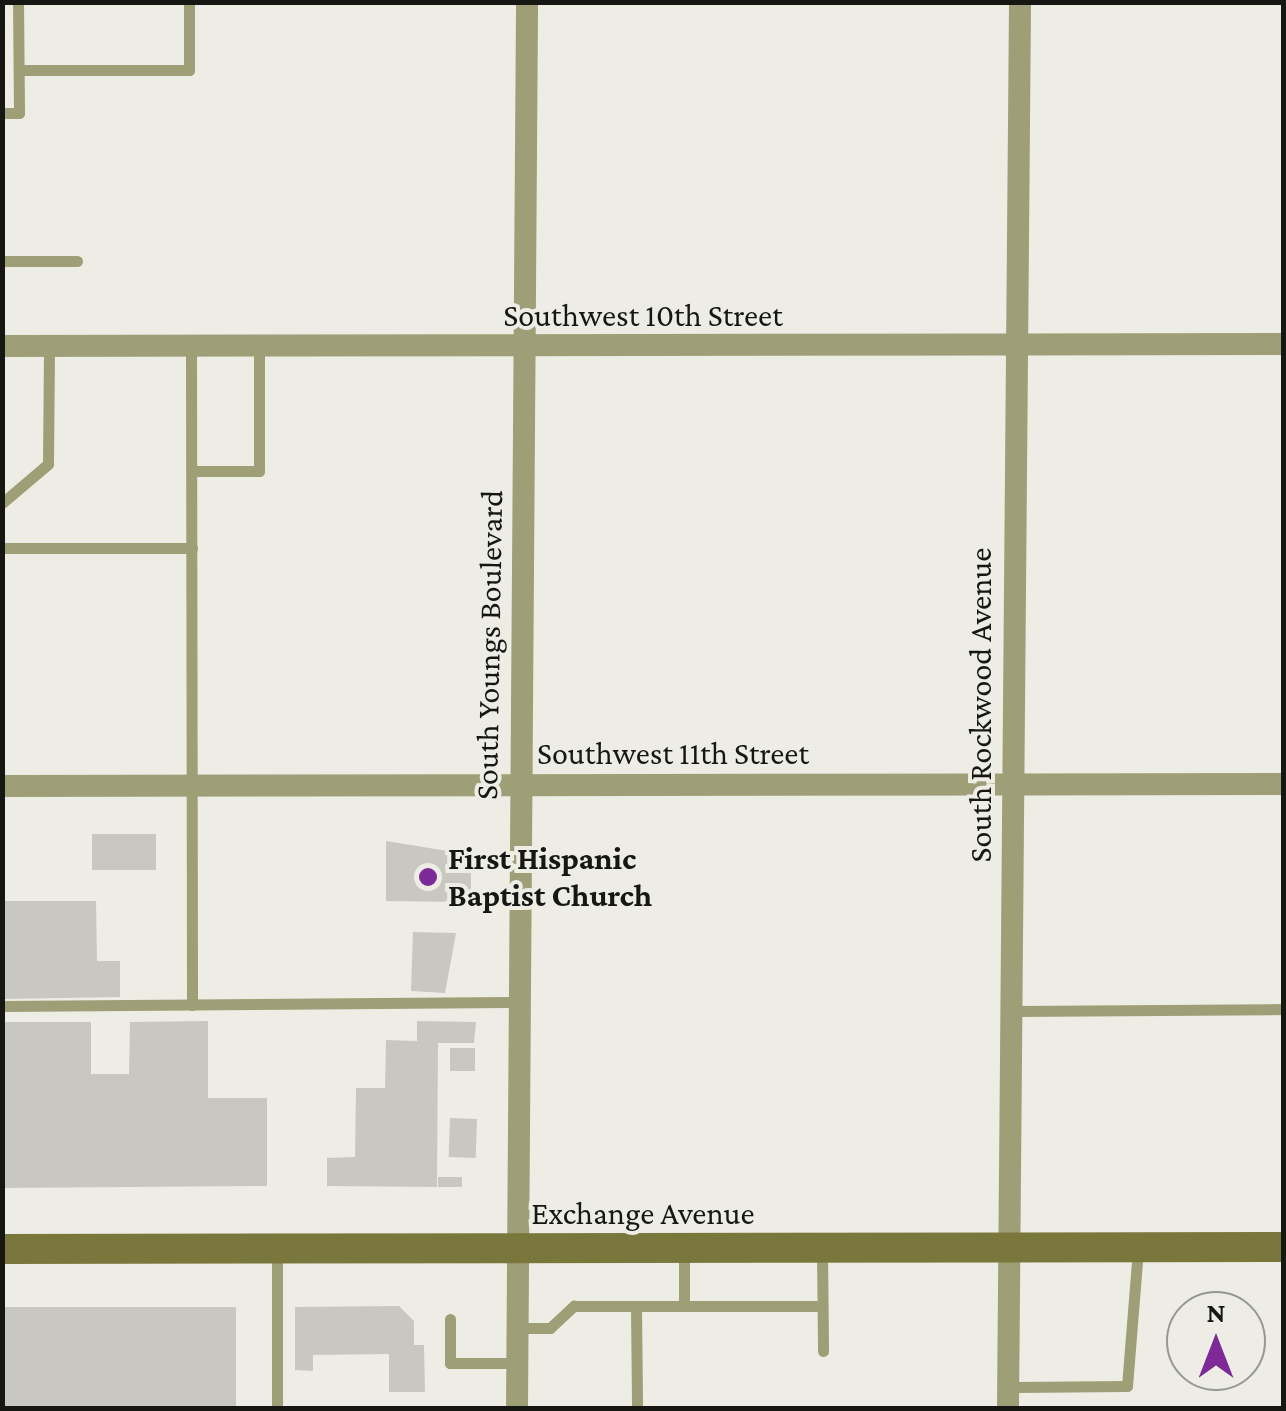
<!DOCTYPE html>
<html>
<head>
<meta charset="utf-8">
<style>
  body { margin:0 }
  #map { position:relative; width:1286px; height:1411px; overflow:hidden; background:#edede6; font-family:"Crimson Pro",serif }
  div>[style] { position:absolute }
  .building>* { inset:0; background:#c8c8c1; transform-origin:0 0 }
  .lane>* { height:11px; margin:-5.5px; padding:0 5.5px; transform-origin:5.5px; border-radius:5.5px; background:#9e9e77 }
  .street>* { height:22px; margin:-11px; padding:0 11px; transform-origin:11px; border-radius:11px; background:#9e9e77 }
  .secondary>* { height:30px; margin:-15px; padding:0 15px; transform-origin:15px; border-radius:15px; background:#79773b }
  .dots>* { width:28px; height:28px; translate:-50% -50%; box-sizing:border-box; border:5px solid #edede6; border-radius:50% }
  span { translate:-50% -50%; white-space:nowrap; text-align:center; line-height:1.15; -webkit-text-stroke:8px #edede6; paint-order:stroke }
  .street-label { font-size:32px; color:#161613 }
  .poi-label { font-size:32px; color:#161613; font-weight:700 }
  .left { translate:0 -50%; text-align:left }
  .frame { position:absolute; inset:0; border:5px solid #161613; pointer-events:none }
  .north { position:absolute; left:1166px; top:1291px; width:100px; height:100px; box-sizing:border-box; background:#edede6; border:2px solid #979792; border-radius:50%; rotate:0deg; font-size:28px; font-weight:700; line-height:40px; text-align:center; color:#161613 }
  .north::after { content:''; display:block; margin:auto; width:35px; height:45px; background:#7e2998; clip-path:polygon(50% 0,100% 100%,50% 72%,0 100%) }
</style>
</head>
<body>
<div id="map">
  <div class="building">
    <div style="left:92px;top:834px;width:64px;height:36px"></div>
    <div style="clip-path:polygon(386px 841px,460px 853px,460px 863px,471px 863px,471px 892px,461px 892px,461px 902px,386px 901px)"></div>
    <div style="clip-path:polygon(2px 901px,96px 901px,97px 961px,120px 961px,120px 997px,2px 999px)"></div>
    <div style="clip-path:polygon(413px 932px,456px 933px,445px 993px,411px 991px)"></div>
    <div style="clip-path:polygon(208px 1021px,208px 1098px,267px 1098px,267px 1186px,2px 1188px,2px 1022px,91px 1022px,91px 1074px,129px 1074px,130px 1022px)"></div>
    <div style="clip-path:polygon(417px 1021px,476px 1022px,474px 1043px,438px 1043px,437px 1187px,327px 1186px,327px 1158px,355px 1157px,356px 1088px,385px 1088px,386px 1040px,417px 1041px)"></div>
    <div style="left:450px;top:1048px;width:25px;height:23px"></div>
    <div style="left:450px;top:1118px;width:27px;height:39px;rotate:2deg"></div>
    <div style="left:438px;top:1177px;width:24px;height:10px"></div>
    <div style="clip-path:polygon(399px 1306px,414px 1321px,414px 1345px,424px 1345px,425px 1392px,389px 1392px,389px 1354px,313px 1355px,313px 1371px,295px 1370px,295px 1307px)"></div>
    <div style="left:236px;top:1307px;width:101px;height:234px;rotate:90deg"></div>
  </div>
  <div class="lane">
    <div style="left:19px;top:70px;width:170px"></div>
    <div style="left:189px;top:70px;width:68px;rotate:-90deg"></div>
    <div style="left:2px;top:113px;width:17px"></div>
    <div style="left:19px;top:113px;width:111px;rotate:-90.5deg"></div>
    <div style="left:2px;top:261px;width:75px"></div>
    <div style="left:191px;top:347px;width:658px;rotate:89.91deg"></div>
    <div style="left:192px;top:471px;width:67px"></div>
    <div style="left:259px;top:471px;width:124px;rotate:-90deg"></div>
    <div style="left:2px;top:503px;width:60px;rotate:-40.3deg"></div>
    <div style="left:48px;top:464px;width:118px;rotate:-89.5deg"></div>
    <div style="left:2px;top:548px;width:190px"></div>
    <div style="left:2px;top:1006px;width:517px;rotate:-0.44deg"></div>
    <div style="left:1011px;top:1011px;width:273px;rotate:-0.4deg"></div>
    <div style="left:822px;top:1250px;width:101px;rotate:89.4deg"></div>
    <div style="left:684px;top:1251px;width:55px;rotate:90deg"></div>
    <div style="left:636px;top:1306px;width:102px;rotate:89.4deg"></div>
    <div style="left:450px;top:1319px;width:44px;rotate:90deg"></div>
    <div style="left:450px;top:1363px;width:67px"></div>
    <div style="left:518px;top:1328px;width:32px"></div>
    <div style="left:550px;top:1328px;width:33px;rotate:-43deg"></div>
    <div style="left:574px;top:1306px;width:248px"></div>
    <div style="left:1008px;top:1387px;width:119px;rotate:-0.5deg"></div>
    <div style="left:1127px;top:1386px;width:138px;rotate:-85.4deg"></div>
    <div style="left:277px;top:1408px;width:159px;rotate:-90deg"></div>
  </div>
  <div class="street">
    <div style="left:2px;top:346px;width:1282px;rotate:-0.09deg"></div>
    <div style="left:2px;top:786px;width:1282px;rotate:-0.09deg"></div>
    <div style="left:517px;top:1408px;width:1406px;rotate:-89.59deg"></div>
    <div style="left:1008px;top:1408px;width:1406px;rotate:-89.51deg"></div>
  </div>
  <div class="secondary">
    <div style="left:2px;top:1249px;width:1282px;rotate:-0.09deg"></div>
  </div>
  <div class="dots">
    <div style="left:428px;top:877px;background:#7e2998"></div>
  </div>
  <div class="street-label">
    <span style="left:643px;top:315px">Southwest 10th Street</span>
    <span style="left:489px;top:645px;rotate:-89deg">South Youngs Boulevard</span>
    <span style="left:980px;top:705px;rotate:-90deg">South Rockwood Avenue</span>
    <span style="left:673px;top:753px">Southwest 11th Street</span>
    <span style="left:643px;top:1213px">Exchange Avenue</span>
  </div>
  <div class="poi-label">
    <span class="left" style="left:448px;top:877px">First Hispanic<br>Baptist Church</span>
  </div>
  <div class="frame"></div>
  <div class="north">N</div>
</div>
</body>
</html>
